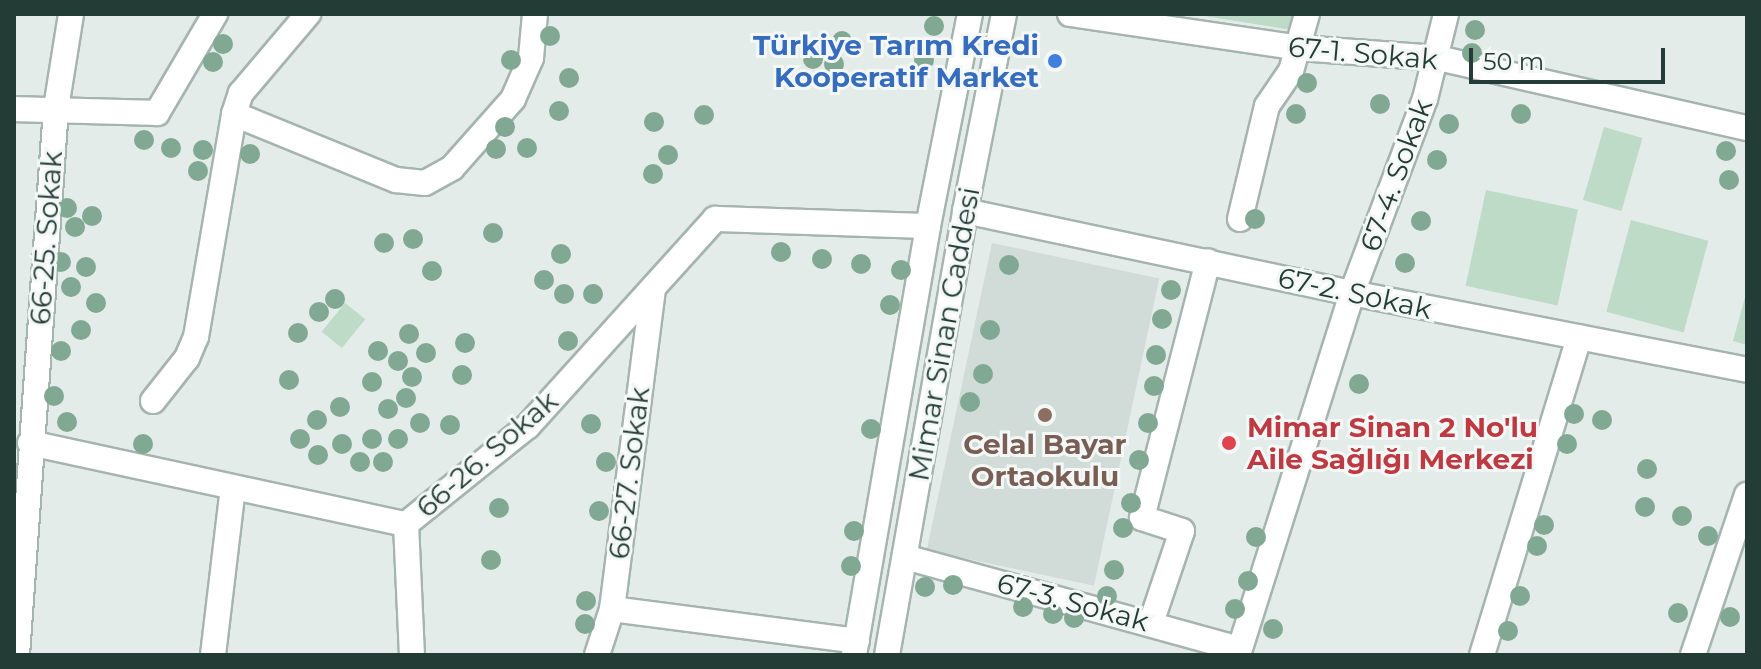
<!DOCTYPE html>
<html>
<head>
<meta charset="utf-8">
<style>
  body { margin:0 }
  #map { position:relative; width:1761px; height:669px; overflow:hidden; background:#e3ece8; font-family:Montserrat,sans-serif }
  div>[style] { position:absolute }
  .built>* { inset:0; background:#d1dbd7; transform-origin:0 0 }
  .green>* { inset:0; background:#bddbc6; transform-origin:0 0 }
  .roads { filter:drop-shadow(2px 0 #a6b4af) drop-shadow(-2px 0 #a6b4af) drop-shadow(0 2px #a6b4af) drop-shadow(0 -2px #a6b4af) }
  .minor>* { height:24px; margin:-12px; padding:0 12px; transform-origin:12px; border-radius:12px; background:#fff }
  .trees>* { width:20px; height:20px; margin:-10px; border-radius:50%; background:#81a892 }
  .dots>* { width:22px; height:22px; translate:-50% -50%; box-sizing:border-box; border:4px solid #f3f8f6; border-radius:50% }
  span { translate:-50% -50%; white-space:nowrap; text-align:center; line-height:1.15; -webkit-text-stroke:6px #f3f8f6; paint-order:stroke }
  .shop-label { font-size:28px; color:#366cbe; font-weight:700 }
  .right { translate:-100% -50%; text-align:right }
  .street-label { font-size:28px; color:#243c36 }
  .health-label { font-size:28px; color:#be3a42; font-weight:700 }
  .left { translate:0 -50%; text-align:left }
  .education-label { font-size:28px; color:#785e54; font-weight:700 }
  .frame { position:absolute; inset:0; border:16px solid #243c36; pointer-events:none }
  .scale { position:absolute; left:1469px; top:48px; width:196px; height:36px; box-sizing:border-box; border:4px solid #243c36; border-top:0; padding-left:10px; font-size:24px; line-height:28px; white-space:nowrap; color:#243c36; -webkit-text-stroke:6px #f3f8f6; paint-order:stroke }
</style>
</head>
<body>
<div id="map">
  <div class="built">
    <div style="left:992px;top:243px;width:171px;height:314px;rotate:12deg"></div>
  </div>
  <div class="green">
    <div style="clip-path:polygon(1192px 14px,1296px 14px,1292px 30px)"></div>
    <div style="left:1604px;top:127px;width:40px;height:76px;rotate:16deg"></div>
    <div style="left:1486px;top:190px;width:94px;height:98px;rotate:12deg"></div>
    <div style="left:1631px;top:220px;width:80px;height:95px;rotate:15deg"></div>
    <div style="clip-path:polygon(1747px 290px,1747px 345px,1733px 341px)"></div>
    <div style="left:345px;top:303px;width:26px;height:37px;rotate:39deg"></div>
  </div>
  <div class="roads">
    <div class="minor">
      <div style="left:1070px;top:14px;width:232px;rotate:8.4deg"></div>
      <div style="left:1299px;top:48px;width:139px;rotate:4.1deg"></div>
      <div style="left:1438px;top:58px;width:317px;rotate:12.8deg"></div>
      <div style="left:14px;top:109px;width:143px;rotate:1.6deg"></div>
      <div style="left:157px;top:113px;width:115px;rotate:-59.6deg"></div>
      <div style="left:234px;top:114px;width:175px;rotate:22.2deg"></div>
      <div style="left:396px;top:180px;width:29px;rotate:6deg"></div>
      <div style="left:425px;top:183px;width:31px;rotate:-29deg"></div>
      <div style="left:452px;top:168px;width:92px;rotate:-48.5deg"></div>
      <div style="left:513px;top:99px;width:45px;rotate:-66.3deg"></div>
      <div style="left:531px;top:58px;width:44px;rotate:-84.8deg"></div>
      <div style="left:965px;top:211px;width:396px;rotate:12deg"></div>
      <div style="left:1352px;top:293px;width:402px;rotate:11deg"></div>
      <div style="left:1240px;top:219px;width:116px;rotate:-76.6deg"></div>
      <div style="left:1267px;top:106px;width:42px;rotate:-55.6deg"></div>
      <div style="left:1291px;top:71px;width:59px;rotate:-74.3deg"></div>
      <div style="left:153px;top:401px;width:55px;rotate:-51.7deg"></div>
      <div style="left:187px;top:358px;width:23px;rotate:-67deg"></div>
      <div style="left:196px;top:337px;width:226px;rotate:-80.3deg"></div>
      <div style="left:234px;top:114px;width:22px;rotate:-72deg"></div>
      <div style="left:241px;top:93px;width:104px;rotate:-49.7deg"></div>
      <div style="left:30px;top:443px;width:385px;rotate:12.2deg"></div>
      <div style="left:406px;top:524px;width:156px;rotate:-38.8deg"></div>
      <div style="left:528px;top:426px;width:279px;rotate:-47.9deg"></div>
      <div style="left:715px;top:219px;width:213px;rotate:1.9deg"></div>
      <div style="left:406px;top:524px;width:131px;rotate:87.4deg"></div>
      <div style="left:905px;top:557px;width:346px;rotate:15.4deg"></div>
      <div style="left:612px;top:609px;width:247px;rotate:7.4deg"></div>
      <div style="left:1151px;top:623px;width:97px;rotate:-71.4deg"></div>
      <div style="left:1182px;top:531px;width:42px;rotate:-162deg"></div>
      <div style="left:1142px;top:518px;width:265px;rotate:-75.6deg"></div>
      <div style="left:17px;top:655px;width:548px;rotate:-85.92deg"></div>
      <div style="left:56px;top:108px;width:95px;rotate:-80.9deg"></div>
      <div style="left:213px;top:655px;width:168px;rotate:-83.2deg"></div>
      <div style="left:597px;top:655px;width:48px;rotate:-71.9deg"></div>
      <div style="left:612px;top:609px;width:323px;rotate:-82.7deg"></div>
      <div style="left:854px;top:655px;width:435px;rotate:-80.2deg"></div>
      <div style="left:928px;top:226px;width:216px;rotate:-78.8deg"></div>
      <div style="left:887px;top:655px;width:451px;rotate:-80deg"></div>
      <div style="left:965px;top:211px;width:201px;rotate:-78.8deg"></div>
      <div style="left:1238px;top:655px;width:380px;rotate:-72.5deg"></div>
      <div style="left:1352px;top:293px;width:207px;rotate:-69.4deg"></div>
      <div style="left:1425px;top:99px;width:88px;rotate:-76.1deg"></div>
      <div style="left:1482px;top:655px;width:332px;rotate:-73deg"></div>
      <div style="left:1693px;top:655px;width:169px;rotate:-71.4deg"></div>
    </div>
  </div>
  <div class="trees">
    <div style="left:934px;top:26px"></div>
    <div style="left:1475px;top:30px"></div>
    <div style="left:550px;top:36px"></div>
    <div style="left:842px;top:41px"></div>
    <div style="left:223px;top:44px"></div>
    <div style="left:1472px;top:53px"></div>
    <div style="left:813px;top:59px"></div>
    <div style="left:511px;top:60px"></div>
    <div style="left:924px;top:60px"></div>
    <div style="left:213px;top:62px"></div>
    <div style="left:834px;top:64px"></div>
    <div style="left:569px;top:78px"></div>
    <div style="left:1307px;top:83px"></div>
    <div style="left:1380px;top:104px"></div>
    <div style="left:559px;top:111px"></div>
    <div style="left:1296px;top:114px"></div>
    <div style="left:1521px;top:114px"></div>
    <div style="left:704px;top:115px"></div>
    <div style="left:654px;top:122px"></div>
    <div style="left:1449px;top:124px"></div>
    <div style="left:505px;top:127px"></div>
    <div style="left:144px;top:140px"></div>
    <div style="left:171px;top:148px"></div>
    <div style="left:527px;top:148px"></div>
    <div style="left:496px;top:149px"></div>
    <div style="left:203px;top:150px"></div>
    <div style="left:1726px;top:151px"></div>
    <div style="left:250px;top:154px"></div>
    <div style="left:668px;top:155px"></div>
    <div style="left:1437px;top:160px"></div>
    <div style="left:198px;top:171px"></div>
    <div style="left:653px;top:174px"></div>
    <div style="left:1729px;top:180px"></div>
    <div style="left:67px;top:208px"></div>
    <div style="left:92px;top:216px"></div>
    <div style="left:1255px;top:219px"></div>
    <div style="left:1421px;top:221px"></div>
    <div style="left:75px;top:227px"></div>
    <div style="left:493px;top:233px"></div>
    <div style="left:413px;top:239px"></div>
    <div style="left:384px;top:243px"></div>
    <div style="left:781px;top:252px"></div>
    <div style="left:561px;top:254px"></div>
    <div style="left:822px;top:259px"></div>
    <div style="left:61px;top:262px"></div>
    <div style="left:1405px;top:263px"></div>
    <div style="left:861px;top:264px"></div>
    <div style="left:1009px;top:265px"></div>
    <div style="left:86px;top:267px"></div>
    <div style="left:901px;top:270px"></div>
    <div style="left:432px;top:271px"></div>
    <div style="left:544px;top:280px"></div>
    <div style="left:71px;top:287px"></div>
    <div style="left:1171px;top:290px"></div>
    <div style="left:564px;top:294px"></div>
    <div style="left:593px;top:294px"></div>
    <div style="left:335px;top:299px"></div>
    <div style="left:96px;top:303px"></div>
    <div style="left:890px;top:305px"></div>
    <div style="left:319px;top:312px"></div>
    <div style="left:1162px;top:319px"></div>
    <div style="left:81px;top:330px"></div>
    <div style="left:990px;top:330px"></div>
    <div style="left:298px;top:333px"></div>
    <div style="left:409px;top:334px"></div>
    <div style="left:568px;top:341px"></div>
    <div style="left:465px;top:343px"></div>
    <div style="left:61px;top:351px"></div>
    <div style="left:378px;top:351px"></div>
    <div style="left:426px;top:353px"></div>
    <div style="left:1156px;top:355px"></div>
    <div style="left:398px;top:361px"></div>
    <div style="left:983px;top:374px"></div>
    <div style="left:462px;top:375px"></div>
    <div style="left:412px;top:377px"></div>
    <div style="left:289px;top:380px"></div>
    <div style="left:372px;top:382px"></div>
    <div style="left:1359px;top:384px"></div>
    <div style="left:1154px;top:386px"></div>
    <div style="left:54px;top:396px"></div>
    <div style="left:406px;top:398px"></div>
    <div style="left:970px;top:402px"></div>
    <div style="left:340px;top:407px"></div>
    <div style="left:388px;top:409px"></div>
    <div style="left:1574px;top:414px"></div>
    <div style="left:317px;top:420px"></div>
    <div style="left:1602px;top:420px"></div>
    <div style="left:67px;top:422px"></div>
    <div style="left:420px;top:423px"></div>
    <div style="left:1148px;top:423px"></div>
    <div style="left:591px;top:424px"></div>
    <div style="left:450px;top:425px"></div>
    <div style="left:871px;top:429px"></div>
    <div style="left:300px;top:439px"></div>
    <div style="left:372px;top:439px"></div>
    <div style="left:398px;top:439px"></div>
    <div style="left:143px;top:444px"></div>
    <div style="left:342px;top:444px"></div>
    <div style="left:1567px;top:444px"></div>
    <div style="left:318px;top:455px"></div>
    <div style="left:1139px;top:460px"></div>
    <div style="left:360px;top:462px"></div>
    <div style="left:383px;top:462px"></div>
    <div style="left:606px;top:462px"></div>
    <div style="left:1647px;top:469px"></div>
    <div style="left:1131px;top:503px"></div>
    <div style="left:1645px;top:507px"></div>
    <div style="left:499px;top:508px"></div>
    <div style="left:599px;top:511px"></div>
    <div style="left:1682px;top:516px"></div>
    <div style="left:1544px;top:525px"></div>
    <div style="left:1123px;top:528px"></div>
    <div style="left:854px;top:531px"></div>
    <div style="left:1708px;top:536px"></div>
    <div style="left:1256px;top:537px"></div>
    <div style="left:1537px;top:546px"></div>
    <div style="left:491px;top:560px"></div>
    <div style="left:851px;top:566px"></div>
    <div style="left:1114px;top:570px"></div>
    <div style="left:1248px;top:581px"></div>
    <div style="left:953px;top:585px"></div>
    <div style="left:925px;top:587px"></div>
    <div style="left:1107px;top:596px"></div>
    <div style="left:1520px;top:596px"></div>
    <div style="left:586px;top:601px"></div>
    <div style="left:1023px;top:607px"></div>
    <div style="left:1235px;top:609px"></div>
    <div style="left:1678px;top:613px"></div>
    <div style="left:1053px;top:614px"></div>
    <div style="left:1730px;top:617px"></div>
    <div style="left:1074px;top:618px"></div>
    <div style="left:585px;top:624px"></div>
    <div style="left:1273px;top:629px"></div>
    <div style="left:1508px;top:631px"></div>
  </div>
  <div class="dots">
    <div style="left:1055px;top:61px;background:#3f7fe0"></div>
    <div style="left:1045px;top:415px;background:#8d6e63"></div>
    <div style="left:1229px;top:443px;background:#e0444e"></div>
  </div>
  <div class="shop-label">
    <span class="right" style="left:1039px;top:61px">Türkiye Tarım Kredi<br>Kooperatif Market</span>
  </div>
  <div class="street-label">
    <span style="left:1363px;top:53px;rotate:5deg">67-1. Sokak</span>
    <span style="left:1396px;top:175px;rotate:-70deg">67-4. Sokak</span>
    <span style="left:46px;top:238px;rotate:-86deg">66-25. Sokak</span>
    <span style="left:1355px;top:293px;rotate:12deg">67-2. Sokak</span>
    <span style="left:944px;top:334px;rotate:-80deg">Mimar Sinan Caddesi</span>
    <span style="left:487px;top:454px;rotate:-41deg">66-26. Sokak</span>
    <span style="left:629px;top:473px;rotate:-83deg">66-27. Sokak</span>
    <span style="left:1073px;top:602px;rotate:15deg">67-3. Sokak</span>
  </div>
  <div class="health-label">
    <span class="left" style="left:1247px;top:443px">Mimar Sinan 2 No'lu<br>Aile Sağlığı Merkezi</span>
  </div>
  <div class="education-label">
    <span style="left:1045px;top:460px">Celal Bayar<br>Ortaokulu</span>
  </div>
  <div class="frame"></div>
  <div class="scale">50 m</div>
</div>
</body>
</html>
